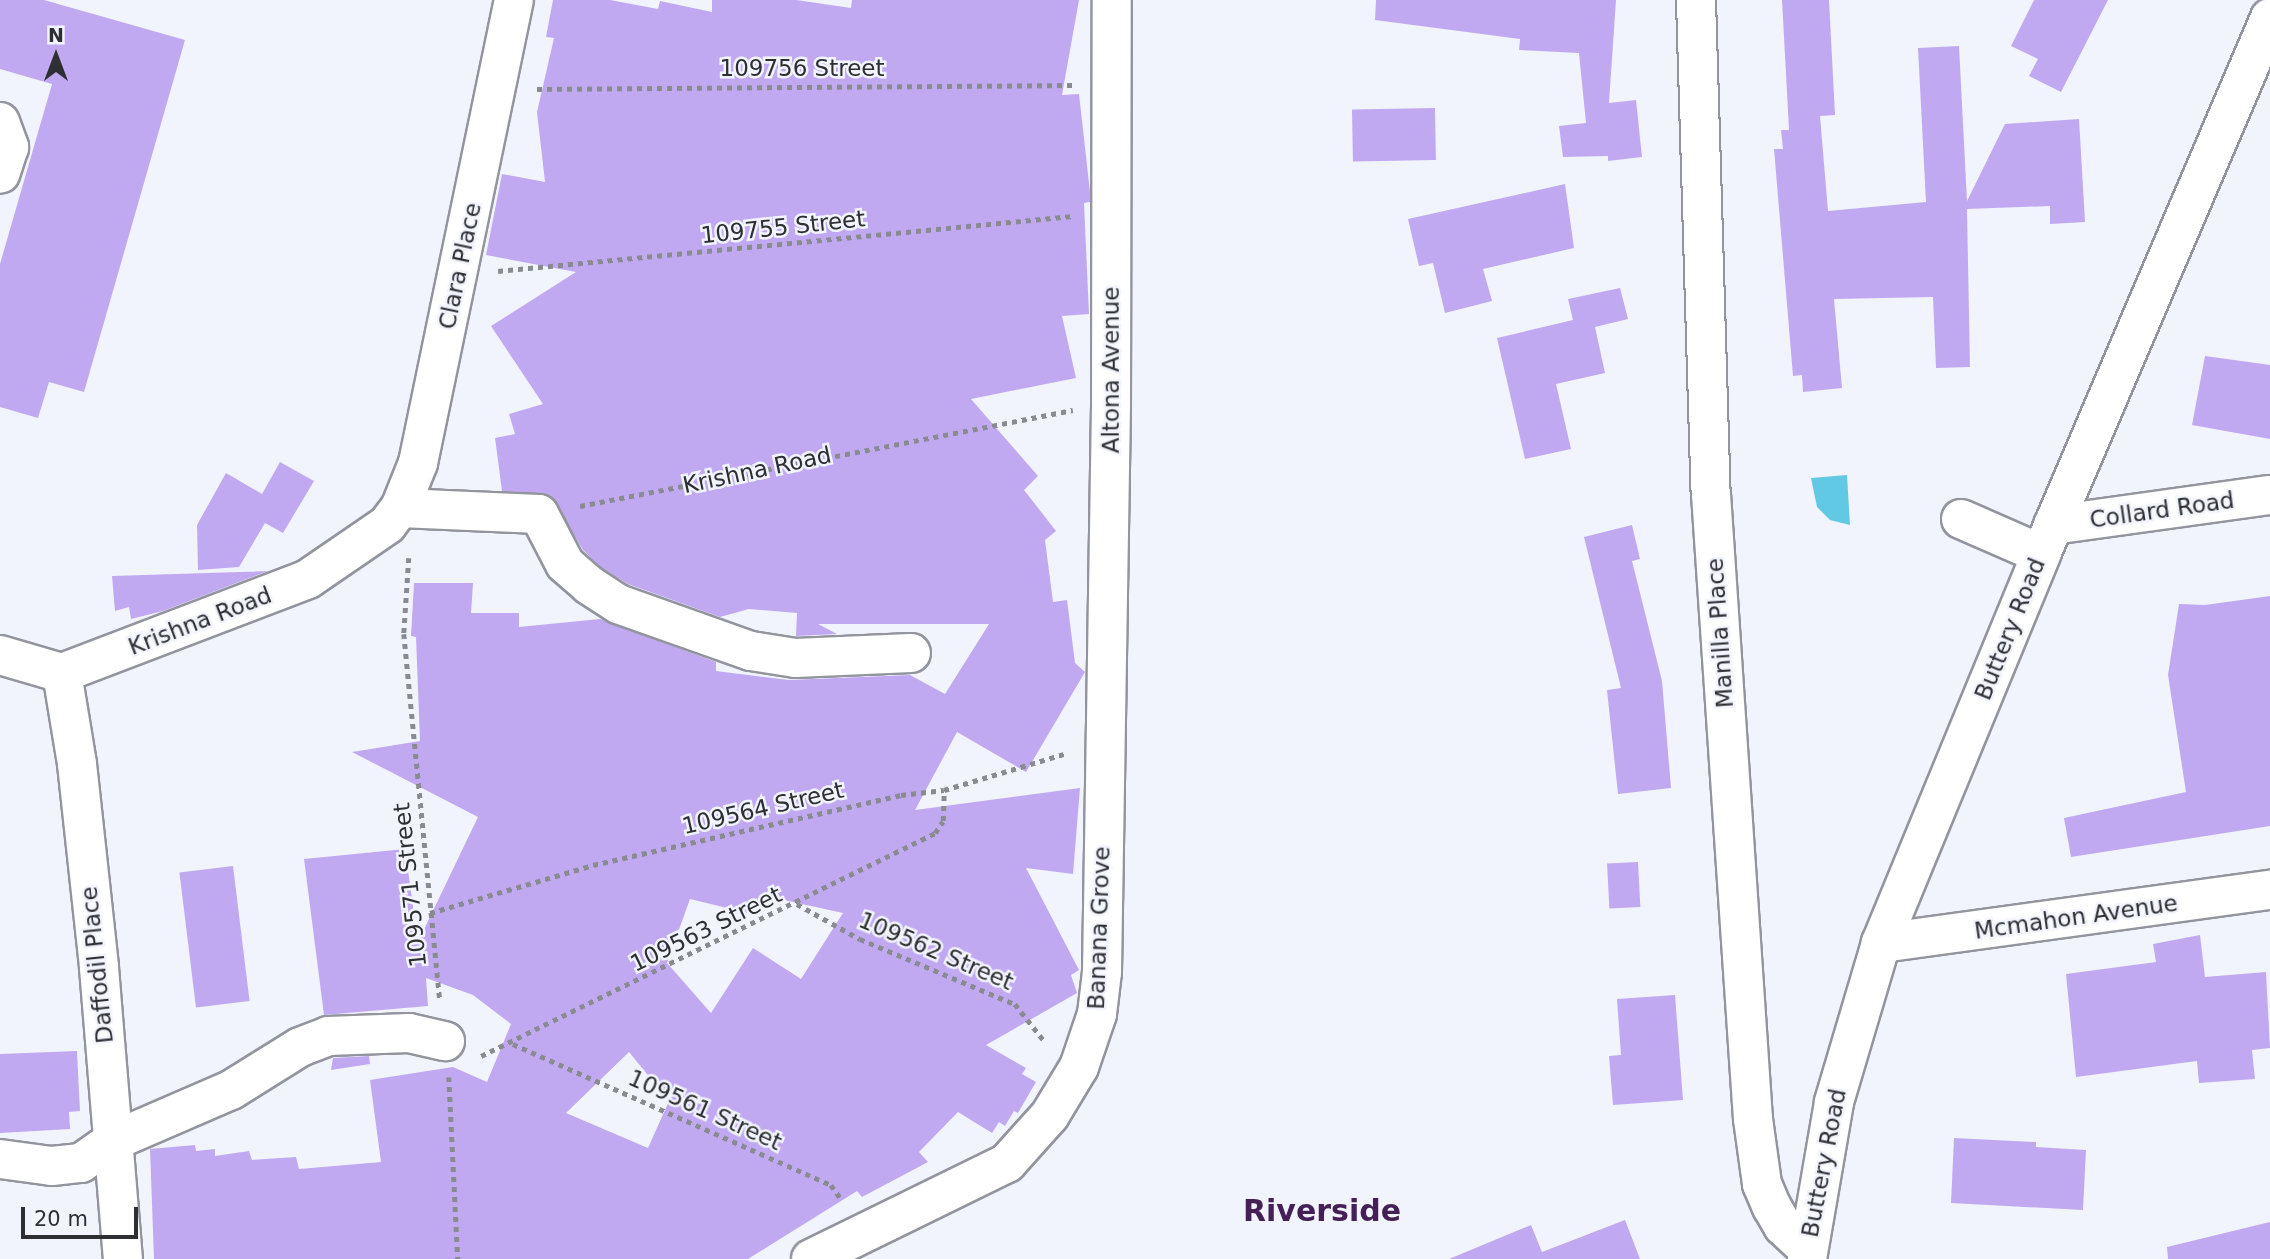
<!DOCTYPE html>
<html>
<head>
<meta charset="utf-8">
<style>
  body { margin:0 }
  #map { position:relative; width:2270px; height:1259px; overflow:hidden; background:#f2f4fd; font-family:"DejaVu Sans",sans-serif }
  div>[style] { position:absolute }
  .water>* { inset:0; background:#62c9e5 }
  .building>* { inset:0; background:#c0a9f1; transform-origin:0 0 }
  .path>* { height:4.5px; margin-top:-2.25px; transform-origin:0; background:repeating-linear-gradient(90deg,#898b91 0 5px,transparent 0 10px) }
  .roads { filter:drop-shadow(2px 0 #92949e) drop-shadow(-2px 0 #92949e) drop-shadow(0 2px #92949e) drop-shadow(0 -2px #92949e) }
  .minor>* { height:38px; margin:-19px; padding:0 19px; transform-origin:19px; border-radius:19px; background:#fff }
  span { translate:-50% -50%; white-space:nowrap; text-align:center; line-height:1.15; -webkit-text-stroke:5px #f2f4fd; paint-order:stroke }
  .street-label { font-size:23px; color:#2e2f33 }
  .district-label { font-size:30px; color:#452056; font-weight:700 }
  .north { position:absolute; left:21px; top:21px; width:70px; height:70px; -webkit-text-stroke:5px #f2f4fd; paint-order:stroke; rotate:0deg; font-size:19px; font-weight:700; line-height:28px; text-align:center; color:#2e2f33 }
  .north::after { content:''; display:block; margin:auto; width:24px; height:32px; background:#2e2f33; clip-path:polygon(50% 0,100% 100%,50% 72%,0 100%) }
  .scale { position:absolute; left:21px; top:1207px; width:117px; height:32px; box-sizing:border-box; border:4px solid #2e2f33; border-top:0; padding-left:9px; font-size:21px; line-height:24px; white-space:nowrap; color:#2e2f33; -webkit-text-stroke:5px #f2f4fd; paint-order:stroke }
</style>
</head>
<body>
<div id="map">
  <div class="water">
    <div style="clip-path:polygon(1847px 475px,1850px 525px,1830px 520px,1817px 507px,1811px 478px)"></div>
  </div>
  <div class="building">
    <div style="clip-path:polygon(0 0,44px 0,185px 40px,84px 392px,49px 382px,38px 418px,0 407px,0 264px,52px 84px,0 69px)"></div>
    <div style="clip-path:polygon(evenodd,553px 0,610px 0,658px 9px,660px 1px,712px 12px,712px 0,796px 0,851px 8px,852px 0,1079px 0,1062px 95px,1079px 94px,1090px 192px,1090px 202px,1084px 203px,1089px 314px,1062px 316px,1076px 378px,971px 399px,1038px 476px,1024px 490px,1056px 531px,1045px 540px,1053px 602px,1067px 600px,1075px 663px,1085px 672px,1026px 772px,957px 732px,915px 810px,1080px 788px,1073px 874px,1026px 868px,1079px 970px,1071px 975px,1077px 993px,986px 1045px,1026px 1068px,1022px 1074px,1036px 1082px,1018px 1113px,1014px 1111px,1005px 1126px,999px 1122px,992px 1133px,958px 1112px,919px 1152px,928px 1162px,862px 1197px,857px 1191px,748px 1259px,154px 1259px,150px 1149px,195px 1145px,196px 1151px,215px 1149px,215px 1156px,249px 1151px,252px 1160px,296px 1157px,299px 1169px,381px 1162px,370px 1080px,453px 1067px,487px 1082px,511px 1024px,473px 995px,426px 978px,428px 1006px,324px 1015px,304px 859px,405px 849px,418px 942px,478px 817px,352px 752px,420px 741px,416px 637px,411px 636px,414px 583px,473px 583px,471px 613px,519px 613px,519px 627px,600px 619px,716px 662px,716px 671px,789px 680px,910px 675px,945px 694px,989px 624px,818px 624px,837px 634px,796px 636px,797px 613px,749px 609px,720px 617px,628px 584px,602px 568px,583px 550px,550px 495px,502px 491px,495px 438px,515px 434px,509px 414px,543px 404px,491px 326px,576px 272px,486px 255px,502px 174px,545px 182px,537px 112px,554px 38px,546px 37px,553px 0,761px 895px,843px 913px,801px 979px,753px 948px,711px 1013px,667px 963px,690px 899px,756px 915px,761px 895px,553px 0,629px 1052px,669px 1101px,648px 1148px,566px 1113px,629px 1052px)"></div>
    <div style="clip-path:polygon(1376px 0,1616px 0,1609px 103px,1636px 100px,1642px 157px,1608px 161px,1608px 156px,1563px 157px,1559px 126px,1586px 123px,1579px 53px,1519px 50px,1520px 39px,1375px 20px)"></div>
    <div style="clip-path:polygon(1782px 0,1829px 0,1835px 115px,1820px 116px,1828px 211px,1926px 202px,1918px 48px,1959px 46px,1967px 201px,2005px 124px,2079px 119px,2085px 222px,2050px 224px,2050px 206px,1967px 209px,1970px 367px,1936px 368px,1933px 297px,1834px 299px,1842px 388px,1803px 392px,1802px 375px,1793px 376px,1774px 149px,1783px 149px,1781px 130px,1789px 130px)"></div>
    <div style="clip-path:polygon(2034px 0,2108px 0,2061px 92px,2029px 76px,2038px 59px,2011px 46px)"></div>
    <div style="left:1435px;top:108px;width:52px;height:83px;rotate:89deg"></div>
    <div style="clip-path:polygon(1565px 184px,1574px 248px,1483px 269px,1492px 301px,1445px 313px,1433px 263px,1419px 266px,1408px 219px)"></div>
    <div style="clip-path:polygon(1620px 288px,1628px 319px,1595px 327px,1605px 373px,1556px 384px,1571px 449px,1525px 459px,1497px 338px,1573px 320px,1568px 299px)"></div>
    <div style="clip-path:polygon(2205px 356px,2270px 365px,2270px 439px,2192px 425px)"></div>
    <div style="clip-path:polygon(280px 462px,314px 481px,283px 533px,265px 523px,239px 567px,198px 570px,197px 525px,226px 473px,262px 494px)"></div>
    <div style="clip-path:polygon(1632px 525px,1640px 559px,1632px 561px,1662px 681px,1671px 788px,1618px 794px,1607px 690px,1621px 688px,1584px 537px)"></div>
    <div style="clip-path:polygon(268px 571px,163px 611px,131px 619px,129px 607px,115px 611px,112px 576px)"></div>
    <div style="clip-path:polygon(2270px 596px,2270px 826px,2071px 857px,2064px 818px,2186px 792px,2168px 675px,2179px 604px,2205px 605px)"></div>
    <div style="left:1638px;top:862px;width:45px;height:31px;rotate:87deg"></div>
    <div style="left:233px;top:866px;width:136px;height:54px;rotate:83deg"></div>
    <div style="clip-path:polygon(2200px 935px,2205px 977px,2266px 972px,2270px 1048px,2252px 1050px,2255px 1079px,2199px 1083px,2197px 1061px,2076px 1077px,2066px 974px,2156px 962px,2153px 944px)"></div>
    <div style="clip-path:polygon(1675px 995px,1683px 1100px,1613px 1105px,1609px 1056px,1621px 1055px,1617px 999px)"></div>
    <div style="clip-path:polygon(77px 1051px,80px 1111px,69px 1112px,70px 1129px,0 1133px,0 1054px)"></div>
    <div style="clip-path:polygon(369px 1056px,370px 1064px,331px 1070px,333px 1058px)"></div>
    <div style="clip-path:polygon(1954px 1138px,2036px 1142px,2036px 1147px,2086px 1150px,2083px 1210px,1951px 1203px)"></div>
    <div style="clip-path:polygon(1625px 1220px,1640px 1259px,1449px 1259px,1531px 1225px,1542px 1252px)"></div>
    <div style="clip-path:polygon(2270px 1222px,2270px 1259px,2168px 1259px,2167px 1247px)"></div>
  </div>
  <div class="path">
    <div style="left:537px;top:89px;width:537px;rotate:-0.43deg"></div>
    <div style="left:498px;top:271px;width:577px;rotate:-5.47deg"></div>
    <div style="left:580px;top:506px;width:502px;rotate:-11.02deg"></div>
    <div style="left:409px;top:558px;width:76px;rotate:93.8deg"></div>
    <div style="left:404px;top:634px;width:367px;rotate:84.4deg"></div>
    <div style="left:797px;top:904px;width:72px;rotate:29.1deg"></div>
    <div style="left:860px;top:939px;width:168px;rotate:22.8deg"></div>
    <div style="left:1015px;top:1004px;width:48px;rotate:51.7deg"></div>
    <div style="left:430px;top:913px;width:170px;rotate:-16.4deg"></div>
    <div style="left:593px;top:865px;width:316px;rotate:-12.8deg"></div>
    <div style="left:901px;top:795px;width:43px;rotate:-6.6deg"></div>
    <div style="left:944px;top:790px;width:128px;rotate:-16.7deg"></div>
    <div style="left:513px;top:1044px;width:348px;rotate:23.9deg"></div>
    <div style="left:831px;top:1185px;width:19px;rotate:54deg"></div>
    <div style="left:481px;top:1056px;width:506px;rotate:-26.16deg"></div>
    <div style="left:935px;top:833px;width:14px;rotate:-56deg"></div>
    <div style="left:943px;top:821px;width:31px;rotate:-88deg"></div>
    <div style="left:449px;top:1077px;width:182px;rotate:87.2deg"></div>
  </div>
  <div class="roads">
    <div class="minor">
      <div style="left:1696px;top:0;width:494px;rotate:88.3deg"></div>
      <div style="left:1711px;top:494px;width:626px;rotate:86.16deg"></div>
      <div style="left:1753px;top:1119px;width:66px;rotate:82.1deg"></div>
      <div style="left:1762px;top:1184px;width:25px;rotate:67deg"></div>
      <div style="left:1772px;top:1207px;width:22px;rotate:60deg"></div>
      <div style="left:1783px;top:1226px;width:34px;rotate:43deg"></div>
      <div style="left:0;top:122px;width:27px;rotate:70deg"></div>
      <div style="left:9px;top:147px;width:28px;rotate:108deg"></div>
      <div style="left:400px;top:508px;width:139px;rotate:2.5deg"></div>
      <div style="left:539px;top:514px;width:56px;rotate:62.5deg"></div>
      <div style="left:565px;top:564px;width:32px;rotate:41deg"></div>
      <div style="left:589px;top:585px;width:35px;rotate:33deg"></div>
      <div style="left:618px;top:604px;width:141px;rotate:19.5deg"></div>
      <div style="left:751px;top:651px;width:45px;rotate:9deg"></div>
      <div style="left:795px;top:658px;width:116px;rotate:-2.5deg"></div>
      <div style="left:1961px;top:519px;width:87px;rotate:23.6deg"></div>
      <div style="left:2053px;top:525px;width:219px;rotate:-7.9deg"></div>
      <div style="left:0;top:655px;width:65px;rotate:16.2deg"></div>
      <div style="left:62px;top:673px;width:263px;rotate:-20.9deg"></div>
      <div style="left:308px;top:579px;width:96px;rotate:-34.4deg"></div>
      <div style="left:387px;top:525px;width:21px;rotate:-53deg"></div>
      <div style="left:400px;top:508px;width:48px;rotate:-68.2deg"></div>
      <div style="left:418px;top:463px;width:473px;rotate:-78.3deg"></div>
      <div style="left:62px;top:673px;width:92px;rotate:80.6deg"></div>
      <div style="left:77px;top:764px;width:205px;rotate:83.8deg"></div>
      <div style="left:99px;top:968px;width:292px;rotate:85.3deg"></div>
      <div style="left:1881px;top:943px;width:393px;rotate:-7.8deg"></div>
      <div style="left:0;top:1159px;width:52px;rotate:7.7deg"></div>
      <div style="left:52px;top:1166px;width:29px;rotate:-6deg"></div>
      <div style="left:81px;top:1163px;width:39px;rotate:-35deg"></div>
      <div style="left:113px;top:1141px;width:129px;rotate:-23.4deg"></div>
      <div style="left:231px;top:1090px;width:81px;rotate:-31.9deg"></div>
      <div style="left:300px;top:1047px;width:30px;rotate:-21deg"></div>
      <div style="left:328px;top:1036px;width:81px;rotate:-2.1deg"></div>
      <div style="left:409px;top:1033px;width:37px;rotate:13deg"></div>
      <div style="left:811px;top:1259px;width:218px;rotate:-26.1deg"></div>
      <div style="left:1007px;top:1163px;width:64px;rotate:-48.1deg"></div>
      <div style="left:1050px;top:1115px;width:56px;rotate:-58.9deg"></div>
      <div style="left:1079px;top:1067px;width:56px;rotate:-71.2deg"></div>
      <div style="left:1097px;top:1014px;width:42px;rotate:-83.2deg"></div>
      <div style="left:1102px;top:972px;width:569px;rotate:-89.09deg"></div>
      <div style="left:1111px;top:403px;width:403px;rotate:-89.9deg"></div>
      <div style="left:1807px;top:1259px;width:159px;rotate:-80.2deg"></div>
      <div style="left:1834px;top:1102px;width:166px;rotate:-73.5deg"></div>
      <div style="left:1881px;top:943px;width:421px;rotate:-67.6deg"></div>
      <div style="left:2041px;top:554px;width:583px;rotate:-66.87deg"></div>
    </div>
  </div>
  <div class="street-label">
    <span style="left:802px;top:68px">109756 Street</span>
    <span style="left:783px;top:227px;rotate:-6deg">109755 Street</span>
    <span style="left:460px;top:266px;rotate:-78deg">Clara Place</span>
    <span style="left:1111px;top:370px;rotate:-90deg">Altona Avenue</span>
    <span style="left:757px;top:470px;rotate:-12deg">Krishna Road</span>
    <span style="left:2162px;top:510px;rotate:-8deg">Collard Road</span>
    <span style="left:200px;top:621px;rotate:-21deg">Krishna Road</span>
    <span style="left:2010px;top:629px;rotate:-68deg">Buttery Road</span>
    <span style="left:1720px;top:633px;rotate:-94deg">Manilla Place</span>
    <span style="left:763px;top:808px;rotate:-13deg">109564 Street</span>
    <span style="left:410px;top:885px;rotate:-96deg">109571 Street</span>
    <span style="left:2076px;top:917px;rotate:-8deg">Mcmahon Avenue</span>
    <span style="left:1099px;top:928px;rotate:-88deg">Banana Grove</span>
    <span style="left:706px;top:929px;rotate:-26deg">109563 Street</span>
    <span style="left:936px;top:951px;rotate:23deg">109562 Street</span>
    <span style="left:97px;top:965px;rotate:-96deg">Daffodil Place</span>
    <span style="left:705px;top:1110px;rotate:24deg">109561 Street</span>
    <span style="left:1824px;top:1163px;rotate:-79deg">Buttery Road</span>
  </div>
  <div class="district-label">
    <span style="left:1322px;top:1211px">Riverside</span>
  </div>
  <div class="north">N</div>
  <div class="scale">20 m</div>
</div>
</body>
</html>
